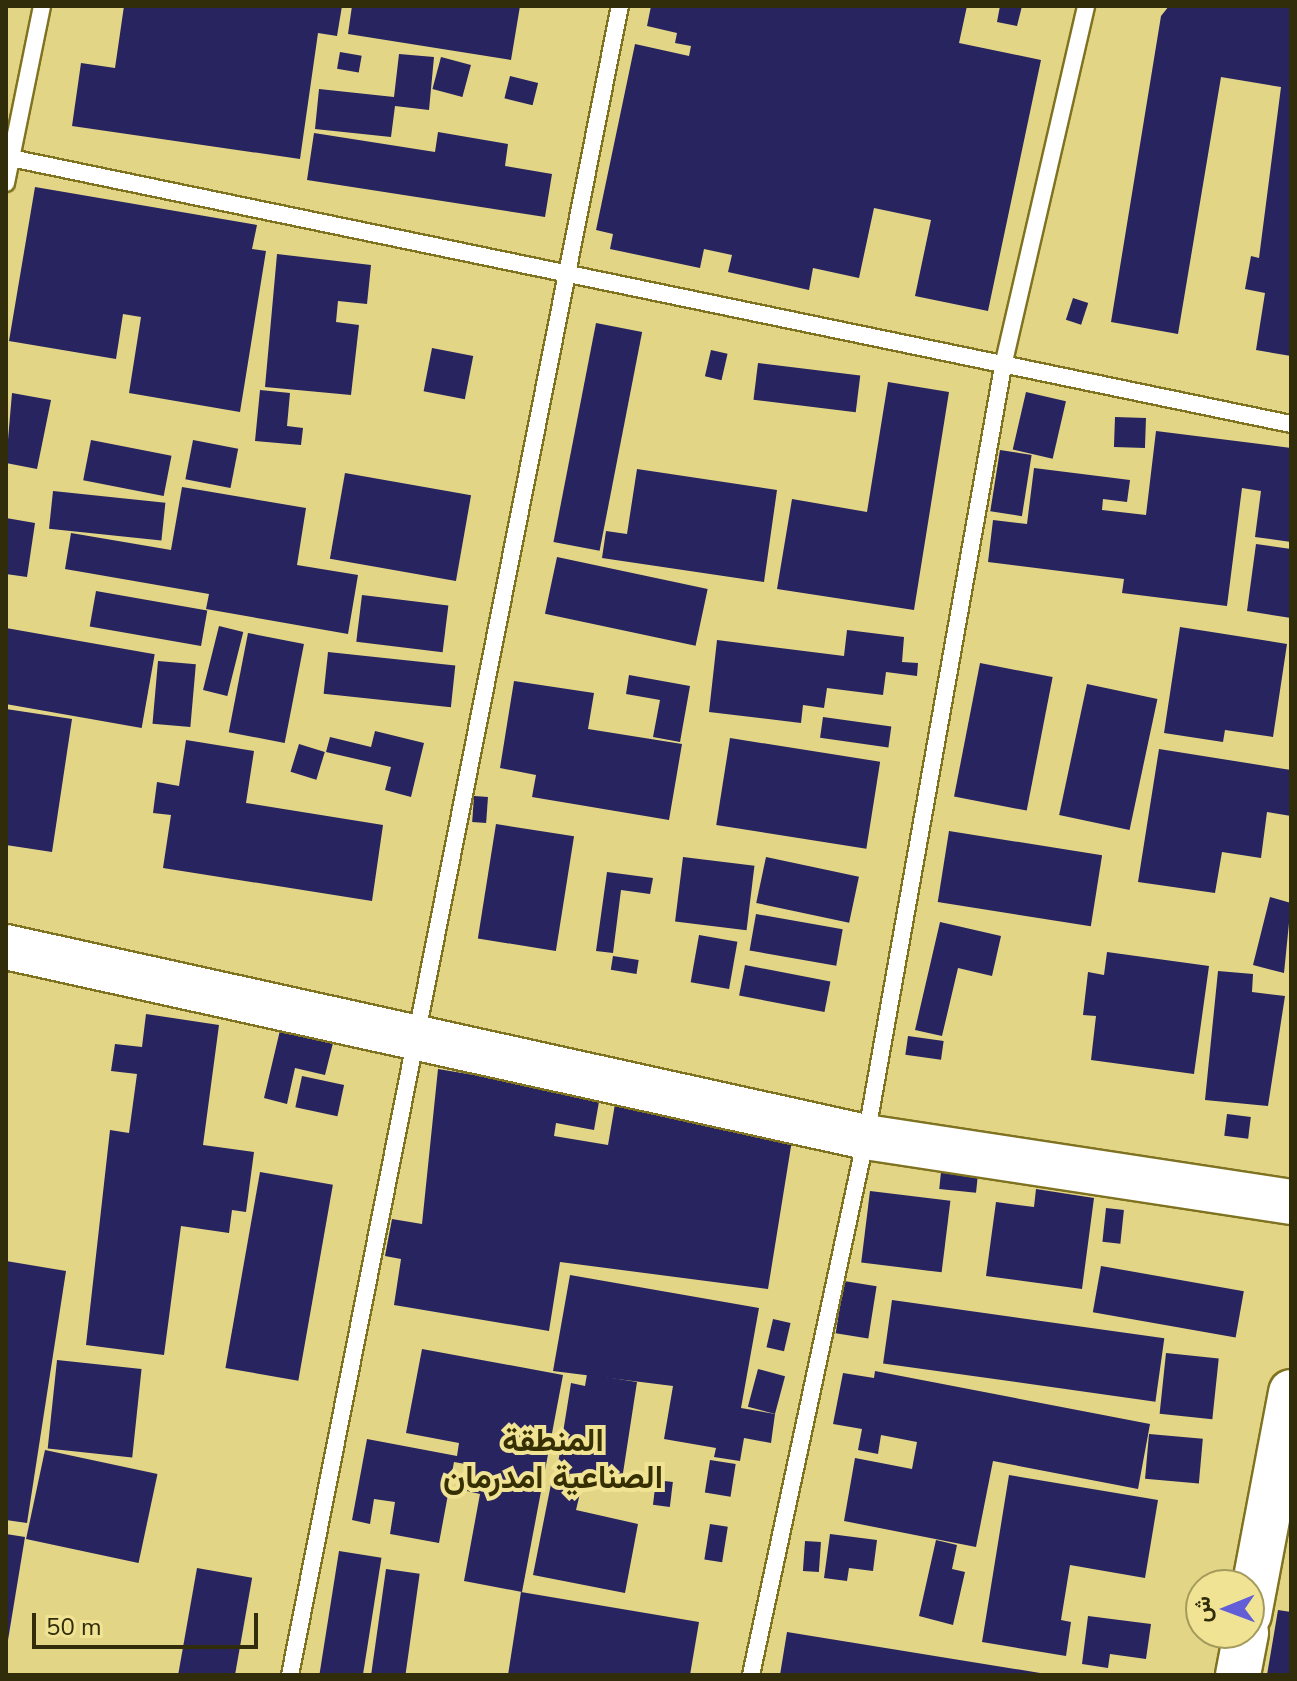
<!DOCTYPE html>
<html>
<head>
<meta charset="utf-8">
<style>
  body { margin:0 }
  #map { position:relative; width:1297px; height:1681px; overflow:hidden; background:#e3d586; font-family:"Nunito Sans",Vazirmatn,sans-serif }
  div>[style] { position:absolute }
  .building>* { inset:0; background:#272460; transform-origin:0 0 }
  .roads { filter:drop-shadow(2px 0 #7f7220) drop-shadow(-2px 0 #7f7220) drop-shadow(0 2px #7f7220) drop-shadow(0 -2px #7f7220) }
  .lane>* { height:16px; margin:-8px; padding:0 8px; transform-origin:8px; border-radius:8px; background:#fff }
  .secondary>* { height:44px; margin:-22px; padding:0 22px; transform-origin:22px; border-radius:22px; background:#fff }
  span { translate:-50% -50%; white-space:nowrap; text-align:center; line-height:1.15; -webkit-text-stroke:8px #f0e393; paint-order:stroke }
  .district-label { font-size:32px; color:#362f03; font-weight:700 }
  .frame { position:absolute; inset:0; border:8px solid #312c0a; pointer-events:none }
  .north { position:absolute; left:1185px; top:1569px; width:80px; height:80px; box-sizing:border-box; background:#f0e393; border:2px solid #a49a5c; border-radius:50%; rotate:269deg; font-size:22px; font-weight:700; line-height:32px; text-align:center; color:#312c0a }
  .north::after { content:''; display:block; margin:auto; width:28px; height:36px; background:#625ed7; clip-path:polygon(50% 0,100% 100%,50% 72%,0 100%) }
  .scale { position:absolute; left:32px; top:1613px; width:226px; height:36px; box-sizing:border-box; border:4px solid #312c0a; border-top:0; padding-left:10px; font-size:24px; line-height:28px; white-space:nowrap; color:#312c0a; -webkit-text-stroke:6px #f0e393; paint-order:stroke }
</style>
</head>
<body>
<div id="map">
  <div class="building">
    <div style="clip-path:polygon(124px 6px,342px 6px,337px 36px,318px 33px,300px 159px,72px 126px,81px 63px,115px 68px)"></div>
    <div style="clip-path:polygon(352px 6px,520px 6px,511px 60px,348px 34px)"></div>
    <div style="clip-path:polygon(651px 6px,967px 6px,959px 43px,1041px 60px,988px 311px,915px 296px,931px 220px,874px 208px,859px 278px,813px 268px,809px 290px,728px 272px,732px 255px,704px 249px,700px 268px,610px 249px,613px 234px,596px 230px,635px 44px,689px 56px,691px 46px,675px 43px,677px 33px,647px 26px)"></div>
    <div style="clip-path:polygon(1000px 6px,1022px 6px,1017px 26px,997px 22px)"></div>
    <div style="clip-path:polygon(1169px 6px,1291px 6px,1291px 356px,1256px 350px,1265px 293px,1245px 289px,1251px 256px,1259px 258px,1281px 87px,1221px 77px,1178px 334px,1111px 322px,1161px 16px)"></div>
    <div style="left:340px;top:52px;width:22px;height:17px;rotate:10deg"></div>
    <div style="clip-path:polygon(399px 54px,434px 57px,429px 110px,395px 106px,391px 137px,315px 129px,319px 89px,394px 97px)"></div>
    <div style="left:441px;top:57px;width:31px;height:33px;rotate:15deg"></div>
    <div style="left:510px;top:76px;width:29px;height:23px;rotate:14deg"></div>
    <div style="clip-path:polygon(438px 132px,508px 144px,505px 166px,552px 174px,545px 217px,307px 180px,314px 133px,435px 152px)"></div>
    <div style="clip-path:polygon(35px 187px,257px 225px,252px 249px,266px 251px,240px 412px,129px 393px,141px 317px,123px 314px,116px 359px,9px 341px)"></div>
    <div style="clip-path:polygon(277px 254px,371px 265px,367px 304px,338px 301px,336px 322px,359px 325px,351px 395px,265px 387px)"></div>
    <div style="left:1073px;top:298px;width:16px;height:23px;rotate:18deg"></div>
    <div style="left:596px;top:323px;width:47px;height:223px;rotate:11deg"></div>
    <div style="left:432px;top:348px;width:42px;height:44px;rotate:11deg"></div>
    <div style="left:711px;top:350px;width:17px;height:27px;rotate:13deg"></div>
    <div style="left:758px;top:363px;width:103px;height:37px;rotate:7deg"></div>
    <div style="clip-path:polygon(888px 382px,949px 392px,914px 610px,777px 589px,792px 499px,867px 512px)"></div>
    <div style="clip-path:polygon(260px 390px,290px 393px,287px 426px,303px 428px,301px 445px,255px 441px)"></div>
    <div style="left:1026px;top:392px;width:41px;height:59px;rotate:13deg"></div>
    <div style="clip-path:polygon(12px 393px,51px 400px,37px 469px,6px 463px)"></div>
    <div style="left:1115px;top:417px;width:31px;height:30px;rotate:2deg"></div>
    <div style="clip-path:polygon(1156px 431px,1291px 448px,1291px 542px,1255px 537px,1261px 491px,1242px 488px,1227px 606px,1122px 593px,1124px 579px,988px 562px,993px 520px,1027px 524px,1034px 468px,1130px 480px,1127px 502px,1103px 499px,1102px 510px,1146px 515px)"></div>
    <div style="left:91px;top:440px;width:82px;height:41px;rotate:11deg"></div>
    <div style="left:193px;top:440px;width:46px;height:40px;rotate:11deg"></div>
    <div style="left:1000px;top:450px;width:32px;height:62px;rotate:9deg"></div>
    <div style="clip-path:polygon(637px 469px,777px 490px,764px 582px,602px 558px,606px 531px,627px 534px)"></div>
    <div style="left:345px;top:473px;width:128px;height:87px;rotate:10deg"></div>
    <div style="clip-path:polygon(182px 487px,306px 508px,297px 565px,358px 575px,348px 634px,206px 609px,209px 594px,65px 569px,71px 533px,171px 550px)"></div>
    <div style="left:53px;top:491px;width:113px;height:38px;rotate:6deg"></div>
    <div style="clip-path:polygon(6px 518px,35px 523px,27px 577px,6px 574px)"></div>
    <div style="clip-path:polygon(1256px 544px,1291px 549px,1291px 618px,1247px 611px)"></div>
    <div style="left:557px;top:557px;width:154px;height:58px;rotate:12deg"></div>
    <div style="left:96px;top:591px;width:113px;height:36px;rotate:10deg"></div>
    <div style="left:362px;top:595px;width:87px;height:47px;rotate:7deg"></div>
    <div style="left:219px;top:626px;width:25px;height:66px;rotate:14deg"></div>
    <div style="clip-path:polygon(1180px 627px,1287px 644px,1273px 737px,1225px 730px,1223px 742px,1164px 733px)"></div>
    <div style="left:6px;top:628px;width:151px;height:75px;rotate:10deg"></div>
    <div style="clip-path:polygon(847px 630px,904px 637px,902px 662px,918px 663px,917px 676px,886px 672px,883px 695px,827px 688px,824px 708px,803px 705px,801px 723px,709px 712px,717px 640px,844px 656px)"></div>
    <div style="left:248px;top:633px;width:57px;height:101px;rotate:11deg"></div>
    <div style="left:328px;top:652px;width:128px;height:42px;rotate:6deg"></div>
    <div style="left:158px;top:661px;width:38px;height:63px;rotate:5deg"></div>
    <div style="left:980px;top:663px;width:74px;height:136px;rotate:11deg"></div>
    <div style="clip-path:polygon(629px 675px,690px 686px,680px 742px,653px 737px,660px 700px,626px 694px)"></div>
    <div style="clip-path:polygon(514px 681px,594px 693px,588px 729px,682px 744px,669px 820px,532px 797px,536px 775px,500px 768px)"></div>
    <div style="left:1087px;top:684px;width:72px;height:134px;rotate:12deg"></div>
    <div style="clip-path:polygon(6px 709px,72px 719px,52px 852px,6px 845px)"></div>
    <div style="left:823px;top:717px;width:69px;height:21px;rotate:8deg"></div>
    <div style="clip-path:polygon(375px 731px,424px 743px,411px 797px,385px 790px,391px 767px,326px 752px,330px 737px,371px 747px)"></div>
    <div style="left:730px;top:738px;width:152px;height:88px;rotate:9deg"></div>
    <div style="clip-path:polygon(186px 740px,254px 751px,246px 803px,383px 825px,372px 901px,163px 868px,171px 815px,153px 813px,157px 782px,179px 786px)"></div>
    <div style="left:299px;top:744px;width:27px;height:29px;rotate:17deg"></div>
    <div style="clip-path:polygon(1159px 749px,1291px 770px,1291px 816px,1267px 812px,1261px 858px,1222px 852px,1215px 893px,1138px 882px)"></div>
    <div style="left:474px;top:796px;width:14px;height:26px;rotate:4deg"></div>
    <div style="left:496px;top:824px;width:79px;height:116px;rotate:9deg"></div>
    <div style="left:949px;top:831px;width:155px;height:72px;rotate:9deg"></div>
    <div style="left:683px;top:857px;width:72px;height:65px;rotate:7deg"></div>
    <div style="left:766px;top:857px;width:95px;height:47px;rotate:12deg"></div>
    <div style="clip-path:polygon(607px 872px,653px 878px,650px 894px,621px 890px,613px 953px,596px 951px)"></div>
    <div style="clip-path:polygon(1270px 897px,1291px 903px,1284px 973px,1253px 965px)"></div>
    <div style="left:756px;top:914px;width:88px;height:37px;rotate:10deg"></div>
    <div style="clip-path:polygon(940px 922px,1001px 936px,992px 976px,958px 968px,942px 1036px,915px 1030px)"></div>
    <div style="left:699px;top:935px;width:39px;height:48px;rotate:10deg"></div>
    <div style="clip-path:polygon(1107px 952px,1209px 966px,1194px 1074px,1091px 1060px,1096px 1016px,1083px 1015px,1088px 972px,1104px 975px)"></div>
    <div style="left:613px;top:956px;width:26px;height:14px;rotate:9deg"></div>
    <div style="left:745px;top:965px;width:87px;height:31px;rotate:11deg"></div>
    <div style="clip-path:polygon(1218px 971px,1253px 974px,1252px 992px,1285px 996px,1268px 1106px,1205px 1100px)"></div>
    <div style="clip-path:polygon(146px 1014px,219px 1025px,203px 1145px,254px 1152px,246px 1212px,232px 1210px,229px 1233px,181px 1226px,164px 1355px,86px 1345px,110px 1130px,129px 1133px,137px 1074px,111px 1071px,115px 1044px,142px 1047px)"></div>
    <div style="clip-path:polygon(281px 1026px,334px 1039px,325px 1075px,295px 1068px,287px 1104px,264px 1098px)"></div>
    <div style="left:908px;top:1036px;width:36px;height:19px;rotate:8deg"></div>
    <div style="clip-path:polygon(438px 1069px,600px 1096px,594px 1130px,556px 1123px,554px 1136px,608px 1145px,615px 1104px,793px 1134px,768px 1289px,560px 1262px,549px 1331px,394px 1305px,401px 1259px,385px 1256px,392px 1219px,422px 1224px)"></div>
    <div style="left:302px;top:1076px;width:43px;height:32px;rotate:12deg"></div>
    <div style="left:1227px;top:1114px;width:24px;height:22px;rotate:7deg"></div>
    <div style="left:260px;top:1172px;width:74px;height:199px;rotate:10deg"></div>
    <div style="left:941px;top:1172px;width:37px;height:17px;rotate:6deg"></div>
    <div style="clip-path:polygon(1036px 1189px,1094px 1198px,1082px 1289px,986px 1276px,996px 1202px,1034px 1207px)"></div>
    <div style="left:870px;top:1191px;width:81px;height:72px;rotate:7deg"></div>
    <div style="left:1106px;top:1208px;width:18px;height:34px;rotate:6deg"></div>
    <div style="clip-path:polygon(6px 1261px,66px 1271px,27px 1523px,6px 1520px)"></div>
    <div style="left:1101px;top:1266px;width:145px;height:47px;rotate:10deg"></div>
    <div style="clip-path:polygon(570px 1275px,759px 1308px,741px 1408px,775px 1414px,771px 1443px,744px 1438px,740px 1461px,714px 1457px,716px 1448px,664px 1439px,673px 1386px,553px 1371px)"></div>
    <div style="left:844px;top:1281px;width:33px;height:53px;rotate:9deg"></div>
    <div style="left:892px;top:1300px;width:275px;height:64px;rotate:8deg"></div>
    <div style="left:773px;top:1319px;width:18px;height:29px;rotate:13deg"></div>
    <div style="clip-path:polygon(422px 1349px,563px 1375px,522px 1592px,464px 1581px,480px 1494px,467px 1491px,471px 1465px,454px 1462px,439px 1543px,390px 1534px,395px 1502px,374px 1499px,370px 1524px,352px 1520px,367px 1439px,457px 1456px,459px 1443px,406px 1433px)"></div>
    <div style="left:1166px;top:1353px;width:53px;height:61px;rotate:6deg"></div>
    <div style="left:57px;top:1360px;width:85px;height:89px;rotate:6deg"></div>
    <div style="left:758px;top:1369px;width:28px;height:39px;rotate:15deg"></div>
    <div style="clip-path:polygon(875px 1371px,1150px 1424px,1138px 1489px,993px 1461px,976px 1547px,844px 1521px,855px 1458px,912px 1469px,917px 1442px,881px 1435px,878px 1454px,858px 1450px,862px 1429px,833px 1424px,843px 1373px,874px 1378px)"></div>
    <div style="clip-path:polygon(587px 1374px,637px 1382px,621px 1486px,556px 1476px,571px 1383px,585px 1386px)"></div>
    <div style="left:1149px;top:1434px;width:54px;height:45px;rotate:5deg"></div>
    <div style="left:45px;top:1450px;width:115px;height:91px;rotate:12deg"></div>
    <div style="left:710px;top:1460px;width:26px;height:33px;rotate:9deg"></div>
    <div style="clip-path:polygon(1009px 1475px,1158px 1500px,1145px 1578px,1070px 1565px,1061px 1620px,1071px 1622px,1066px 1656px,982px 1642px)"></div>
    <div style="left:656px;top:1480px;width:17px;height:25px;rotate:7deg"></div>
    <div style="clip-path:polygon(551px 1484px,581px 1489px,576px 1510px,638px 1524px,625px 1593px,533px 1575px)"></div>
    <div style="left:710px;top:1524px;width:18px;height:36px;rotate:9deg"></div>
    <div style="clip-path:polygon(6px 1534px,25px 1537px,8px 1640px,6px 1640px)"></div>
    <div style="clip-path:polygon(830px 1534px,877px 1540px,873px 1571px,849px 1568px,847px 1581px,824px 1578px)"></div>
    <div style="clip-path:polygon(936px 1540px,957px 1545px,952px 1569px,965px 1572px,953px 1625px,919px 1616px)"></div>
    <div style="left:805px;top:1541px;width:16px;height:30px;rotate:4deg"></div>
    <div style="left:339px;top:1551px;width:43px;height:126px;rotate:9deg"></div>
    <div style="left:197px;top:1568px;width:56px;height:109px;rotate:10deg"></div>
    <div style="left:386px;top:1569px;width:34px;height:108px;rotate:8deg"></div>
    <div style="clip-path:polygon(521px 1592px,699px 1622px,690px 1675px,508px 1675px)"></div>
    <div style="clip-path:polygon(1278px 1610px,1291px 1612px,1291px 1675px,1267px 1675px)"></div>
    <div style="clip-path:polygon(1088px 1616px,1151px 1624px,1146px 1659px,1110px 1654px,1108px 1668px,1082px 1664px)"></div>
    <div style="clip-path:polygon(787px 1632px,1040px 1673px,1040px 1675px,780px 1675px)"></div>
  </div>
  <div class="roads">
    <div class="lane">
      <div style="left:6px;top:157px;width:1312px;rotate:11.74deg"></div>
      <div style="left:6px;top:183px;width:181px;rotate:-78.5deg"></div>
      <div style="left:290px;top:1675px;width:1701px;rotate:-78.82deg"></div>
      <div style="left:751px;top:1675px;width:550px;rotate:-77.93deg"></div>
      <div style="left:866px;top:1137px;width:783px;rotate:-79.92deg"></div>
      <div style="left:1003px;top:366px;width:369px;rotate:-77deg"></div>
    </div>
    <div class="secondary">
      <div style="left:6px;top:947px;width:881px;rotate:12.46deg"></div>
      <div style="left:866px;top:1137px;width:430px;rotate:8.7deg"></div>
      <div style="left:1249px;top:1615px;width:227px;rotate:-79.3deg"></div>
      <div style="left:1238px;top:1675px;width:43px;rotate:-79.2deg"></div>
    </div>
  </div>
  <div class="district-label">
    <span style="left:553px;top:1460px">المنطقة<br>الصناعية امدرمان</span>
  </div>
  <div class="frame"></div>
  <div class="north">ش</div>
  <div class="scale">50 m</div>
</div>
</body>
</html>
